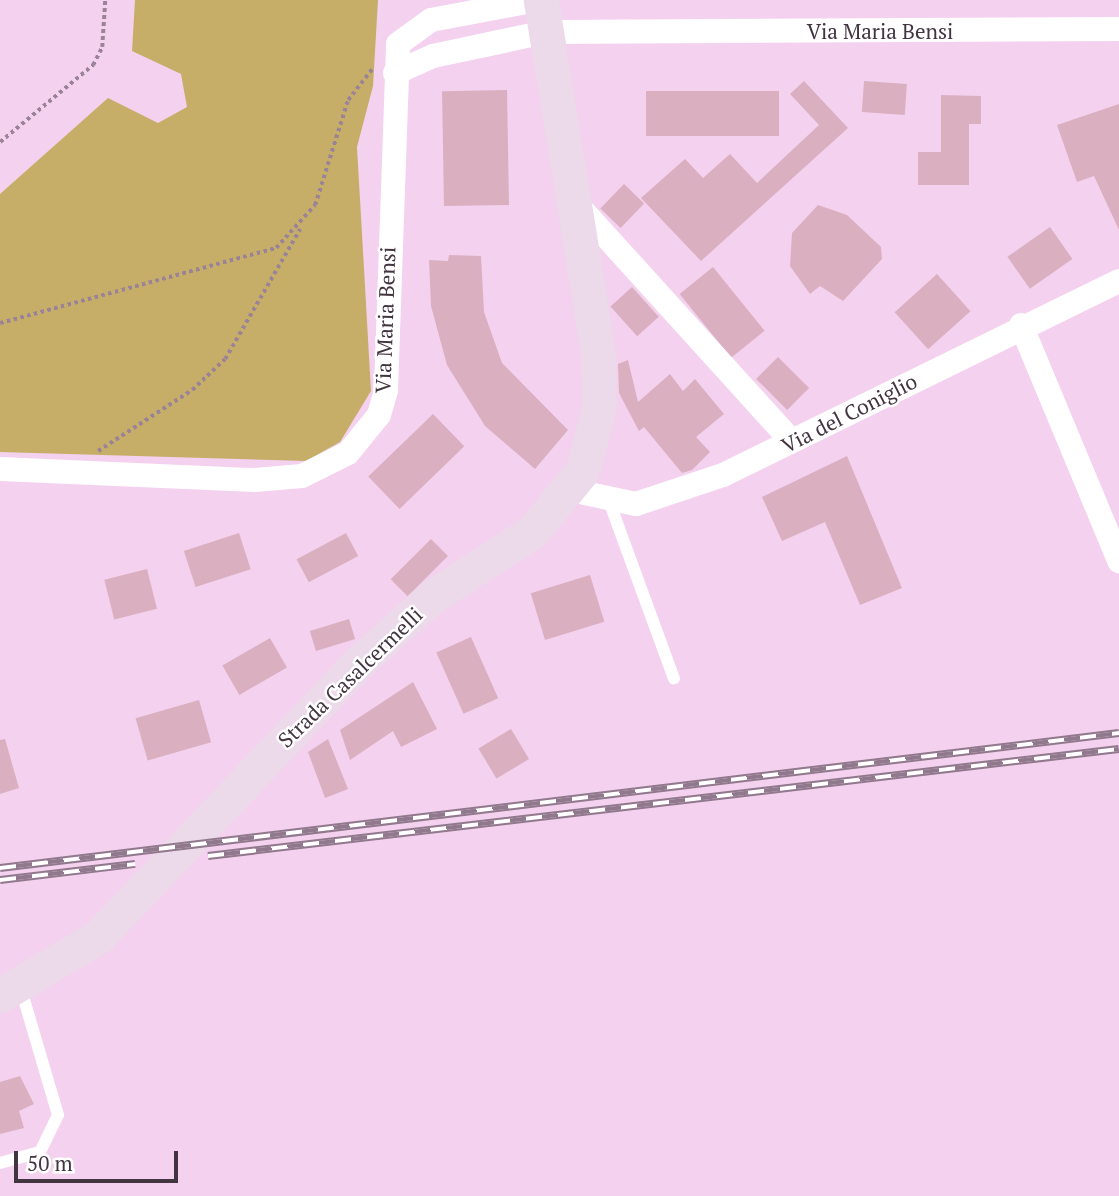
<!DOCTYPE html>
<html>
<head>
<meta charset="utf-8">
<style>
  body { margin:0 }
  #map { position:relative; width:1119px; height:1196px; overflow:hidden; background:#f4d1ee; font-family:"PT Serif",serif }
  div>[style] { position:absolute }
  .green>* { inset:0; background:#c6ae68 }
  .building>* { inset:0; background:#dab0c1; transform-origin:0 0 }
  .path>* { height:3.5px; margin-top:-1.75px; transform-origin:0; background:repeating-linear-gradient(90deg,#9b8397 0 3.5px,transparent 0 7px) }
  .lane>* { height:12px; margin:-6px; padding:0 6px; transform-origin:6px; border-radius:6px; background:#fff }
  .street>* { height:24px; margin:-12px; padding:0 12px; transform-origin:12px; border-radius:12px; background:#fff }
  .secondary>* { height:35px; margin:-17.5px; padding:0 17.5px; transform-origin:17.5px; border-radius:17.5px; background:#ecd9ea }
  .rail>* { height:8px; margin-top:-4px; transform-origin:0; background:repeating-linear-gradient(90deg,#fff 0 16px,#90798c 0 32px); box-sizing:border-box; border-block:2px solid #90798c }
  span { translate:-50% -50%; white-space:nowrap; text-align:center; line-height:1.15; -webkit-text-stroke:5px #fff; paint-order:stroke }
  .street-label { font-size:21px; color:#423540 }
  .scale { position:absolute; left:14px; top:1151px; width:164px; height:32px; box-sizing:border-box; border:4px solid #423540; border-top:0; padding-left:9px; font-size:21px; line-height:24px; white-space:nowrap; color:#423540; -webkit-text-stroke:5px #fff; paint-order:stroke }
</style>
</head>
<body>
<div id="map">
  <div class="green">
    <div style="clip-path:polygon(135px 0,378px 0,373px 86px,357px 147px,371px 391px,340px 442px,306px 461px,0 452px,0 194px,108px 98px,158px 123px,187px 107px,181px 74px,132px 51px)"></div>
  </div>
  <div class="building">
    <div style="clip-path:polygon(804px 81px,848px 128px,701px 261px,641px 198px,685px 159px,703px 178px,730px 154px,757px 183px,819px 125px,790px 94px)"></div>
    <div style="left:864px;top:81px;width:43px;height:31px;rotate:4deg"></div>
    <div style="left:507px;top:90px;width:115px;height:65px;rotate:89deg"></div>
    <div style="left:779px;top:91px;width:45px;height:133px;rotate:90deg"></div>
    <div style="clip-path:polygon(941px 95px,981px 96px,981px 124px,969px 124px,969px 185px,918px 185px,918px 152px,941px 152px)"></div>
    <div style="clip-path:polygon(1119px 104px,1119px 230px,1094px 176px,1077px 182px,1057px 125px)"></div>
    <div style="left:624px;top:184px;width:28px;height:34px;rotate:44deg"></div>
    <div style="clip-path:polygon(818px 205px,847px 215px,881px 247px,882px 259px,843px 301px,820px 286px,810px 294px,790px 266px,792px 233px)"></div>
    <div style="left:1050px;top:227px;width:39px;height:52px;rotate:55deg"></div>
    <div style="clip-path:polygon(449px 255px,481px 256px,484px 312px,502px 363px,568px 430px,535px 469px,485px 426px,447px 365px,431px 306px,429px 260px,448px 261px)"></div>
    <div style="left:713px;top:267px;width:82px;height:43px;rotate:51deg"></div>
    <div style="left:937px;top:274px;width:50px;height:57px;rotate:48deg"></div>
    <div style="left:632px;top:287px;width:40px;height:29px;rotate:48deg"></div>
    <div style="left:778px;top:357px;width:44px;height:31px;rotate:45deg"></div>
    <div style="clip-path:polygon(628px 360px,638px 402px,670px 374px,683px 391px,695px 379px,724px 414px,696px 437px,710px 452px,692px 470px,682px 473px,644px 427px,639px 431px,619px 393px,618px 364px)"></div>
    <div style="left:433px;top:414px;width:45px;height:90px;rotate:46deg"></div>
    <div style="clip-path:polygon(847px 456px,902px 588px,860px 605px,825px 522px,782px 541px,762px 497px)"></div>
    <div style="left:239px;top:533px;width:38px;height:58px;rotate:72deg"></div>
    <div style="left:346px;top:533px;width:26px;height:56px;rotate:62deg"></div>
    <div style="left:431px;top:539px;width:24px;height:57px;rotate:45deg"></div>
    <div style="left:147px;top:569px;width:41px;height:44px;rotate:76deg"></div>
    <div style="left:590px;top:575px;width:49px;height:62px;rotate:73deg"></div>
    <div style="left:349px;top:619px;width:21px;height:41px;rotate:73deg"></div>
    <div style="left:471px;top:637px;width:67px;height:38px;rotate:66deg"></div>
    <div style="left:270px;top:638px;width:34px;height:55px;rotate:60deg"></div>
    <div style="clip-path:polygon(413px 682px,437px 729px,401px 747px,393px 731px,350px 760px,340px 730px)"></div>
    <div style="left:199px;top:700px;width:44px;height:66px;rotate:74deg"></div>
    <div style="left:511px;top:729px;width:35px;height:38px;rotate:59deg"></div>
    <div style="clip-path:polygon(5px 739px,19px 788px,0 794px,0 740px)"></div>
    <div style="clip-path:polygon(328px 739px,348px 789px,325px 798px,308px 752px)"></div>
    <div style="clip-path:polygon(20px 1076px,34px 1104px,19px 1111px,24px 1128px,0 1134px,0 1082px)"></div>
  </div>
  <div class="path">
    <div style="left:0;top:142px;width:121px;rotate:-39.6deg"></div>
    <div style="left:93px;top:65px;width:20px;rotate:-63deg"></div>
    <div style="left:102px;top:47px;width:47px;rotate:-86.3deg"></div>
    <div style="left:0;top:323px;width:286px;rotate:-15.2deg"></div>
    <div style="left:276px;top:248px;width:58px;rotate:-47.8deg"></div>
    <div style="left:315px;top:205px;width:110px;rotate:-72.6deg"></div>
    <div style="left:348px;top:100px;width:41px;rotate:-52deg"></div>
    <div style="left:98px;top:451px;width:112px;rotate:-33deg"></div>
    <div style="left:192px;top:390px;width:45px;rotate:-43.2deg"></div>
    <div style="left:225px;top:359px;width:150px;rotate:-60deg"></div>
  </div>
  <div class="lane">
    <div style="left:609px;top:501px;width:189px;rotate:69.9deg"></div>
    <div style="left:0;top:1163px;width:41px;rotate:-15.4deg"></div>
    <div style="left:40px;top:1152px;width:41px;rotate:-64.1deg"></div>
    <div style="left:58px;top:1115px;width:134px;rotate:-106.4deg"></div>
  </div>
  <div class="street">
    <div style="left:395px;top:73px;width:42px;rotate:-24.1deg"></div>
    <div style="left:433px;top:56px;width:116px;rotate:-12deg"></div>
    <div style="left:546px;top:32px;width:573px;rotate:-0.3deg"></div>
    <div style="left:574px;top:201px;width:324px;rotate:47.8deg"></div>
    <div style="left:1021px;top:325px;width:256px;rotate:67.4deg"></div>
    <div style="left:0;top:469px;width:255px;rotate:2.5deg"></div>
    <div style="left:255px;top:480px;width:47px;rotate:-4.9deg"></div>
    <div style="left:302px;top:476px;width:51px;rotate:-26.6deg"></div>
    <div style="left:348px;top:453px;width:49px;rotate:-50.8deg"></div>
    <div style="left:379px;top:415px;width:26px;rotate:-74deg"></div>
    <div style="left:386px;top:390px;width:346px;rotate:-88deg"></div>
    <div style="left:398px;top:44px;width:41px;rotate:-36deg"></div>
    <div style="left:431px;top:20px;width:108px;rotate:-10.7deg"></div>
    <div style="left:571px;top:490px;width:66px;rotate:12.2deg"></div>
    <div style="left:636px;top:504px;width:92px;rotate:-18.4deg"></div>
    <div style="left:723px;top:475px;width:441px;rotate:-26.1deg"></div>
  </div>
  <div class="secondary">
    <div style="left:0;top:995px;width:114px;rotate:-30.6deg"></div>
    <div style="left:98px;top:937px;width:378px;rotate:-46.5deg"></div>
    <div style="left:358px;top:663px;width:101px;rotate:-41.8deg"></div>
    <div style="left:433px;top:596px;width:118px;rotate:-32.9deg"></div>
    <div style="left:532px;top:532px;width:79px;rotate:-50.7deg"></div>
    <div style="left:582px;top:471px;width:64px;rotate:-74.7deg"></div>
    <div style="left:599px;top:409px;width:56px;rotate:-91deg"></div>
    <div style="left:598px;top:353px;width:358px;rotate:-99.2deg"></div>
  </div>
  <div class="rail">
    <div style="left:208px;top:856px;width:917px;rotate:-6.7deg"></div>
    <div style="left:0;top:868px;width:1127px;rotate:-6.88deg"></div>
    <div style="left:0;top:880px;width:136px;rotate:-6.8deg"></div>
  </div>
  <div class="street-label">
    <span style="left:880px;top:31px">Via Maria Bensi</span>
    <span style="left:385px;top:320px;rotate:-88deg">Via Maria Bensi</span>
    <span style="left:849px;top:413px;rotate:-27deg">Via del Coniglio</span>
    <span style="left:350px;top:677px;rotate:-44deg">Strada Casalcermelli</span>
  </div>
  <div class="scale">50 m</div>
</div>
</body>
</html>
